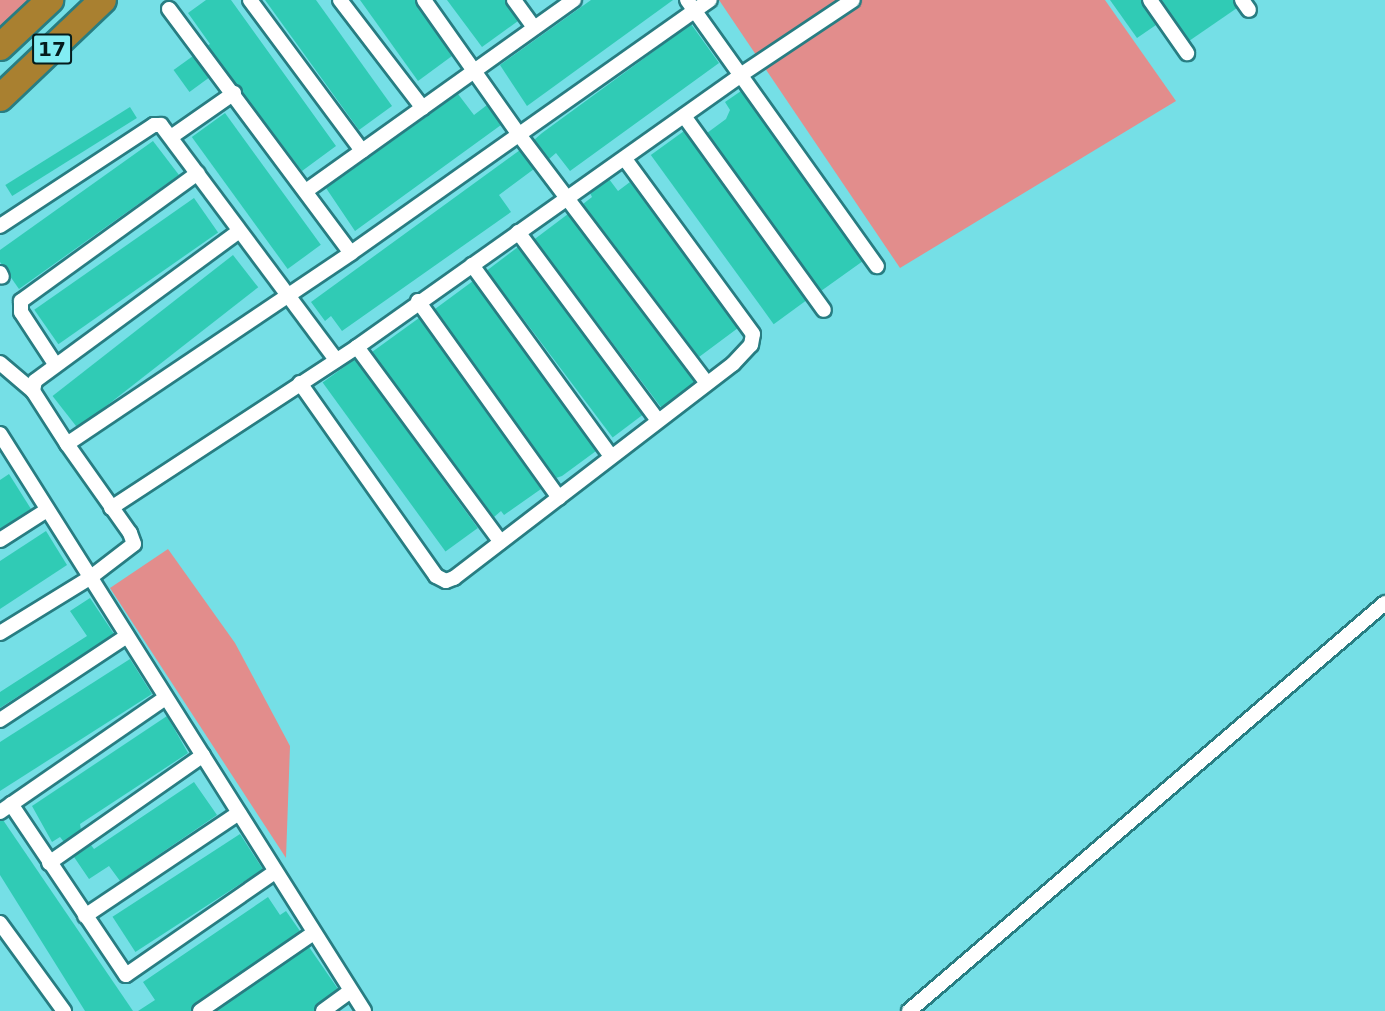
<!DOCTYPE html>
<html>
<head>
<meta charset="utf-8">
<style>
  body { margin:0 }
  #map { position:relative; width:1385px; height:1011px; overflow:hidden; background:#75dfe6; font-family:"DejaVu Sans",sans-serif }
  div>[style] { position:absolute }
  .green>* { inset:0; background:#e28d8c }
  .building>* { inset:0; background:#30cbb5; transform-origin:0 0 }
  .roads { filter:drop-shadow(2px 0 #287d82) drop-shadow(-2px 0 #287d82) drop-shadow(0 2px #287d82) drop-shadow(0 -2px #287d82) }
  .street>* { height:14px; margin:-7px; padding:0 7px; transform-origin:7px; border-radius:7px; background:#fff }
  .highway>* { height:26px; margin:-13px; padding:0 13px; transform-origin:13px; border-radius:13px; background:#a98030 }
  span { translate:-50% -50%; white-space:nowrap; text-align:center; line-height:1.15; -webkit-text-stroke:6px #82edf3; paint-order:stroke }
  .shield-label span { padding:2px 4px; background:#82edf3; border:2px solid; border-radius:4px; -webkit-text-stroke-width:0 }
  .shield-label { font-size:20px; color:#041c1d; font-weight:700 }
</style>
</head>
<body>
<div id="map">
  <div class="green">
    <div style="clip-path:polygon(0 0,49px 0,0 45px)"></div>
    <div style="clip-path:polygon(719px 0,1105px 0,1176px 101px,900px 268px)"></div>
    <div style="clip-path:polygon(168px 549px,235px 643px,290px 746px,286px 858px,110px 588px)"></div>
  </div>
  <div class="building">
    <div style="clip-path:polygon(206px 0,231px 0,336px 146px,302px 171px,207px 46px,210px 44px,188px 13px)"></div>
    <div style="clip-path:polygon(265px 0,316px 0,392px 106px,359px 130px)"></div>
    <div style="clip-path:polygon(360px 0,415px 0,452px 56px,418px 81px)"></div>
    <div style="clip-path:polygon(447px 0,505px 0,518px 21px,482px 47px)"></div>
    <div style="clip-path:polygon(591px 0,673px 0,527px 106px,500px 65px)"></div>
    <div style="clip-path:polygon(1110px 0,1141px 0,1156px 25px,1137px 38px)"></div>
    <div style="clip-path:polygon(1161px 0,1233px 0,1237px 8px,1189px 41px)"></div>
    <div style="clip-path:polygon(691px 24px,719px 63px,570px 171px,556px 153px,549px 159px,534px 140px,542px 133px)"></div>
    <div style="left:193px;top:56px;width:27px;height:24px;rotate:54deg"></div>
    <div style="clip-path:polygon(741px 91px,863px 261px,821px 291px,707px 133px,726px 119px,730px 110px,725px 102px)"></div>
    <div style="clip-path:polygon(458px 94px,474px 115px,487px 105px,501px 125px,355px 231px,326px 188px)"></div>
    <div style="left:130px;top:107px;width:13px;height:147px;rotate:58deg"></div>
    <div style="left:225px;top:113px;width:163px;height:41px;rotate:54deg"></div>
    <div style="left:684px;top:131px;width:209px;height:41px;rotate:54deg"></div>
    <div style="clip-path:polygon(153px 141px,179px 175px,19px 289px,0 262px,0 250px)"></div>
    <div style="clip-path:polygon(520px 150px,534px 169px,499px 195px,511px 212px,342px 331px,331px 316px,325px 321px,311px 302px)"></div>
    <div style="clip-path:polygon(609px 179px,618px 191px,630px 182px,738px 328px,699px 357px,583px 204px,592px 197px,590px 193px)"></div>
    <div style="left:194px;top:198px;width:42px;height:195px;rotate:55deg"></div>
    <div style="left:568px;top:214px;width:211px;height:42px;rotate:53deg"></div>
    <div style="left:518px;top:247px;width:209px;height:39px;rotate:53deg"></div>
    <div style="left:233px;top:255px;width:41px;height:229px;rotate:52deg"></div>
    <div style="clip-path:polygon(473px 281px,596px 451px,562px 476px,556px 478px,435px 309px)"></div>
    <div style="clip-path:polygon(419px 318px,541px 489px,504px 515px,501px 511px,494px 517px,372px 352px)"></div>
    <div style="left:355px;top:359px;width:209px;height:40px;rotate:54deg"></div>
    <div style="clip-path:polygon(9px 474px,31px 509px,0 529px,0 480px)"></div>
    <div style="clip-path:polygon(46px 531px,67px 565px,0 609px,0 561px)"></div>
    <div style="clip-path:polygon(90px 598px,114px 634px,0 708px,0 692px,87px 636px,70px 611px)"></div>
    <div style="clip-path:polygon(130px 659px,152px 694px,0 791px,0 742px)"></div>
    <div style="clip-path:polygon(167px 716px,188px 753px,80px 824px,81px 830px,64px 842px,60px 837px,52px 842px,32px 806px)"></div>
    <div style="clip-path:polygon(194px 782px,217px 815px,120px 881px,109px 866px,89px 879px,74px 857px,91px 845px,94px 849px)"></div>
    <div style="clip-path:polygon(3px 820px,18px 842px,133px 1011px,85px 1011px,0 875px,0 821px)"></div>
    <div style="left:240px;top:834px;width:42px;height:152px;rotate:57deg"></div>
    <div style="clip-path:polygon(268px 897px,280px 915px,286px 911px,300px 931px,195px 1004px,191px 1011px,138px 1011px,155px 1000px,143px 982px)"></div>
    <div style="clip-path:polygon(309px 947px,338px 989px,314px 1011px,216px 1011px)"></div>
  </div>
  <div class="roads">
    <div class="street">
      <div style="left:250px;top:0;width:188px;rotate:53.4deg"></div>
      <div style="left:340px;top:0;width:136px;rotate:52.5deg"></div>
      <div style="left:424px;top:0;width:166px;rotate:54.8deg"></div>
      <div style="left:520px;top:136px;width:310px;rotate:52.9deg"></div>
      <div style="left:514px;top:0;width:34px;rotate:54deg"></div>
      <div style="left:687px;top:0;width:327px;rotate:54.5deg"></div>
      <div style="left:1150px;top:0;width:65px;rotate:55.1deg"></div>
      <div style="left:1242px;top:0;width:12px;rotate:55deg"></div>
      <div style="left:169px;top:9px;width:304px;rotate:53.3deg"></div>
      <div style="left:684px;top:116px;width:239px;rotate:54.2deg"></div>
      <div style="left:171px;top:137px;width:77px;rotate:-34.9deg"></div>
      <div style="left:306px;top:191px;width:329px;rotate:-35.5deg"></div>
      <div style="left:0;top:226px;width:184px;rotate:-33.3deg"></div>
      <div style="left:154px;top:125px;width:7px"></div>
      <div style="left:161px;top:125px;width:293px;rotate:53.3deg"></div>
      <div style="left:518px;top:232px;width:233px;rotate:53.4deg"></div>
      <div style="left:472px;top:265px;width:236px;rotate:54deg"></div>
      <div style="left:0;top:273px;width:4px;rotate:63deg"></div>
      <div style="left:418px;top:301px;width:242px;rotate:54.4deg"></div>
      <div style="left:357px;top:347px;width:242px;rotate:53.6deg"></div>
      <div style="left:0;top:363px;width:43px;rotate:40.3deg"></div>
      <div style="left:55px;top:364px;width:62px;rotate:-123.2deg"></div>
      <div style="left:21px;top:312px;width:11px;rotate:-90deg"></div>
      <div style="left:21px;top:301px;width:218px;rotate:-35.9deg"></div>
      <div style="left:300px;top:383px;width:236px;rotate:54.8deg"></div>
      <div style="left:436px;top:576px;width:11px;rotate:27deg"></div>
      <div style="left:446px;top:581px;width:9px;rotate:-21deg"></div>
      <div style="left:454px;top:578px;width:352px;rotate:-37.5deg"></div>
      <div style="left:733px;top:364px;width:26px;rotate:-47deg"></div>
      <div style="left:751px;top:345px;width:11px;rotate:-80deg"></div>
      <div style="left:753px;top:334px;width:217px;rotate:-126.2deg"></div>
      <div style="left:0;top:434px;width:682px;rotate:57.75deg"></div>
      <div style="left:67px;top:444px;width:63px;rotate:-122.7deg"></div>
      <div style="left:33px;top:391px;width:10px;rotate:-79deg"></div>
      <div style="left:35px;top:381px;width:253px;rotate:-36.3deg"></div>
      <div style="left:111px;top:508px;width:294px;rotate:-33.2deg"></div>
      <div style="left:357px;top:347px;width:472px;rotate:-35.3deg"></div>
      <div style="left:742px;top:74px;width:133px;rotate:-33.7deg"></div>
      <div style="left:0;top:540px;width:56px;rotate:-32.6deg"></div>
      <div style="left:0;top:633px;width:107px;rotate:-31.6deg"></div>
      <div style="left:91px;top:577px;width:54px;rotate:-37.5deg"></div>
      <div style="left:134px;top:544px;width:12px;rotate:-110deg"></div>
      <div style="left:130px;top:533px;width:109px;rotate:-125.3deg"></div>
      <div style="left:67px;top:444px;width:342px;rotate:-33.9deg"></div>
      <div style="left:351px;top:253px;width:439px;rotate:-35.2deg"></div>
      <div style="left:0;top:720px;width:152px;rotate:-33.5deg"></div>
      <div style="left:11px;top:804px;width:206px;rotate:56.1deg"></div>
      <div style="left:126px;top:975px;width:181px;rotate:-34.7deg"></div>
      <div style="left:0;top:812px;width:201px;rotate:-34.6deg"></div>
      <div style="left:49px;top:863px;width:188px;rotate:-35deg"></div>
      <div style="left:85px;top:916px;width:185px;rotate:-33.8deg"></div>
      <div style="left:0;top:923px;width:109px;rotate:54deg"></div>
      <div style="left:200px;top:1011px;width:136px;rotate:-34.5deg"></div>
      <div style="left:323px;top:1011px;width:34px;rotate:-36deg"></div>
      <div style="left:909px;top:1011px;width:627px;rotate:-40.6deg"></div>
    </div>
    <div class="highway">
      <div style="left:0;top:47px;width:69px;rotate:-43.2deg"></div>
      <div style="left:0;top:98px;width:142px;rotate:-43.6deg"></div>
    </div>
  </div>
  <div class="shield-label">
    <span style="left:52px;top:49px">17</span>
  </div>
</div>
</body>
</html>
